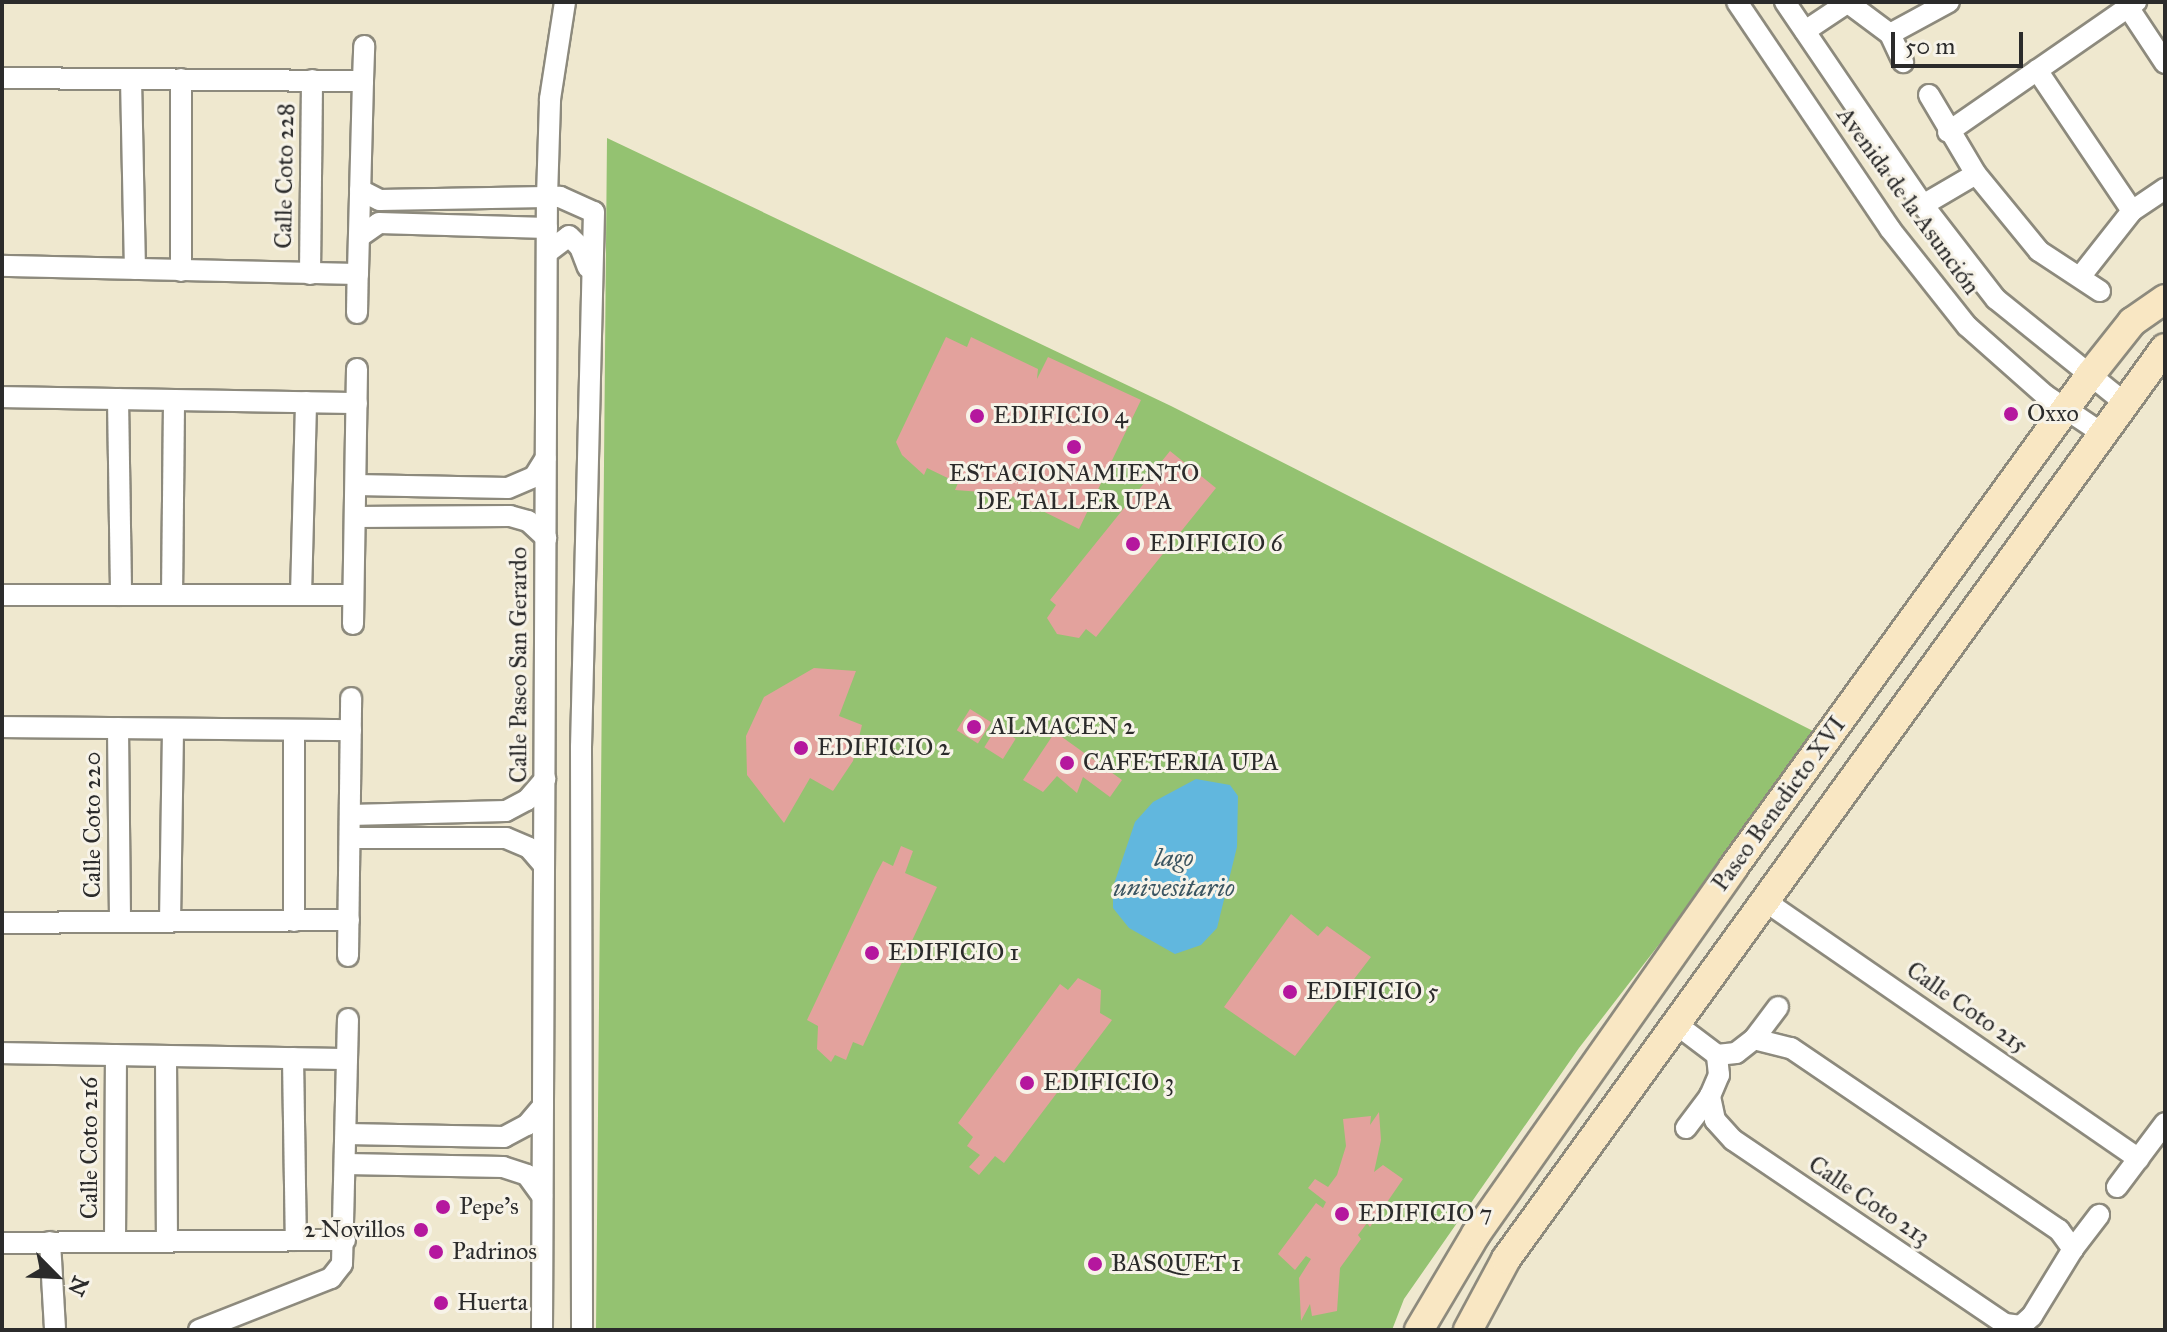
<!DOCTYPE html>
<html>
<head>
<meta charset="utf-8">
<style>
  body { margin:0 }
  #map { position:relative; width:2167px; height:1332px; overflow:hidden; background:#efe8cf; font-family:"IM FELL Great Primer",serif }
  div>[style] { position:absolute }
  .green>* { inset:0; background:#94c271 }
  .water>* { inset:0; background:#61b7de }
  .building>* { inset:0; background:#e3a29d; transform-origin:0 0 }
  .roads { filter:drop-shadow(2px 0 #8d8a7d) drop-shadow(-2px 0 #8d8a7d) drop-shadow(0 2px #8d8a7d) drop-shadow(0 -2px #8d8a7d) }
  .street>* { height:20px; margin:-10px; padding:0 10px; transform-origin:10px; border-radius:10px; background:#fff }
  .secondary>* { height:28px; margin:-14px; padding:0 14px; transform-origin:14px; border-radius:14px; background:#f9e7c3 }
  .dots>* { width:22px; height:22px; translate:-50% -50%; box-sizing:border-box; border:4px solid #f7f3e8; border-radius:50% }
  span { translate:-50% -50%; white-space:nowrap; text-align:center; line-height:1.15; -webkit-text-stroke:6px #f7f3e8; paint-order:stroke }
  .street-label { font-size:24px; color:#2b2b2b }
  .poi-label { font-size:24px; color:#2b2b2b }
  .left { translate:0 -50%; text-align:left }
  .right { translate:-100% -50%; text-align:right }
  .water-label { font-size:26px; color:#3b5561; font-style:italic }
  .frame { position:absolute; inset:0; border:4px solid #2b2b2b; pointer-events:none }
  .north { position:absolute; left:16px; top:1236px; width:80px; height:80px; -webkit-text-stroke:6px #f7f3e8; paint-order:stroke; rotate:114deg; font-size:22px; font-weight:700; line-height:32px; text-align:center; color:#2b2b2b }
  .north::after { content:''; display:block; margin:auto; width:28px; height:36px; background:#2b2b2b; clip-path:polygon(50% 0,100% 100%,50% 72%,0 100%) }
  .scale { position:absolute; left:1891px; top:32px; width:132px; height:36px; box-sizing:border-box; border:4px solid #2b2b2b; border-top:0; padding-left:10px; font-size:24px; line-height:28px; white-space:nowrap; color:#2b2b2b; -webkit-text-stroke:6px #f7f3e8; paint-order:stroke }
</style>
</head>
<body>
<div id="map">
  <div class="green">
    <div style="clip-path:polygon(607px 138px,1171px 406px,1821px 735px,1579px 1048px,1404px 1299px,1392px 1330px,596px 1330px)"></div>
  </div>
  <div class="water">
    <div style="clip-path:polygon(1196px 779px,1230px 785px,1238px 796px,1237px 847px,1217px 928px,1201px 945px,1175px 954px,1129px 928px,1113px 908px,1113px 887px,1135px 822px,1153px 802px)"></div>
  </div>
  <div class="building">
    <div style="clip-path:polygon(946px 337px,967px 347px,971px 337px,1038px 369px,1037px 379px,1048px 357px,1141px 400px,1079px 529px,1008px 494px,955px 490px,958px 483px,927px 468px,924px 475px,902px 455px,896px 442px)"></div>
    <div style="clip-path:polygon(1170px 451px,1216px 488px,1096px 637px,1086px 629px,1079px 638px,1057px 634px,1047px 618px,1056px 605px,1050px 600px)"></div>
    <div style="clip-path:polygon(814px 668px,856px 671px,839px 716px,862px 725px,853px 761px,833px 791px,810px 778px,784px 823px,747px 775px,746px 736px,764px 697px)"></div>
    <div style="left:970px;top:709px;width:25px;height:25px;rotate:32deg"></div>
    <div style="left:997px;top:727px;width:22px;height:24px;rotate:32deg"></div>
    <div style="clip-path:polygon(1055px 732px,1122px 780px,1110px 797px,1083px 777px,1077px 793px,1057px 776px,1043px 792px,1023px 780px)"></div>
    <div style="clip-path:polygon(901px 846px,913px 851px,905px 873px,937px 887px,863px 1046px,853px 1042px,846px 1060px,835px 1055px,831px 1062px,817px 1049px,818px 1026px,807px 1020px,876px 874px,883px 861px,893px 866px)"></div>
    <div style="clip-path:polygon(1291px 914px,1318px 936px,1327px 926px,1371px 957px,1295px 1056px,1224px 1007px)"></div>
    <div style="clip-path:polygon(1078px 978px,1101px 990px,1100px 1013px,1112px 1020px,1004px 1163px,995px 1156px,979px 1175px,969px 1167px,980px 1155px,967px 1146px,973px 1137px,958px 1123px,1060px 984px,1068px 990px)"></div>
    <div style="clip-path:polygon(1379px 1112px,1381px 1140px,1374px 1172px,1383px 1165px,1403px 1179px,1370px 1227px,1367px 1223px,1358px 1235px,1361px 1239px,1340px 1268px,1337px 1311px,1312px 1316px,1310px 1304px,1301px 1321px,1299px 1278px,1311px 1259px,1306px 1256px,1295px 1270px,1278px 1254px,1316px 1203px,1323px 1208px,1326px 1202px,1308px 1188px,1315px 1179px,1328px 1187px,1337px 1175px,1346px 1146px,1343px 1119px,1371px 1116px,1370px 1125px)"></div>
  </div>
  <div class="roads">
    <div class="street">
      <div style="left:1737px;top:2px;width:274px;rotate:56deg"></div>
      <div style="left:1890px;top:229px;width:124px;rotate:51.6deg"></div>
      <div style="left:1967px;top:326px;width:104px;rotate:41.5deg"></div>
      <div style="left:2045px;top:395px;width:70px;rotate:33.9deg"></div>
      <div style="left:1785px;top:2px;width:245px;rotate:55.8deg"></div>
      <div style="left:1923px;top:205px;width:119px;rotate:52.2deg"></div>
      <div style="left:1996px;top:299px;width:166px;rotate:38.9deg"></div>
      <div style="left:1847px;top:2px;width:54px;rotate:36.7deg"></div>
      <div style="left:1890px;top:34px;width:67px;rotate:-28.5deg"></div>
      <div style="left:2128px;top:7px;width:67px;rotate:56.5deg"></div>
      <div style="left:1805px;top:31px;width:50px;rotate:-33.7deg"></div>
      <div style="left:1890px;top:34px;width:31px;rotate:65deg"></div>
      <div style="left:2037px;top:70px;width:170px;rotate:56deg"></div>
      <div style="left:2px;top:78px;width:361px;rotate:0.5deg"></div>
      <div style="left:363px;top:81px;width:193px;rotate:91.5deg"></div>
      <div style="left:358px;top:274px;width:356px;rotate:-178.7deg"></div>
      <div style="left:131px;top:79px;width:190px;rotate:88.8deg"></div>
      <div style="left:363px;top:81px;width:35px;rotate:-88deg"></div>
      <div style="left:1929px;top:95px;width:92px;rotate:59.3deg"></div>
      <div style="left:1976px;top:174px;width:99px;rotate:50.7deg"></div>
      <div style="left:2039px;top:251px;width:73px;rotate:33.3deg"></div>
      <div style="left:1948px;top:132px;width:229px;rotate:-34.7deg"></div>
      <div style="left:360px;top:190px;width:22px;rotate:27deg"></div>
      <div style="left:380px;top:200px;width:180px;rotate:-1deg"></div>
      <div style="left:560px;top:197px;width:37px;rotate:24deg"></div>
      <div style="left:594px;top:212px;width:535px;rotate:91.39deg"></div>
      <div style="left:581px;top:747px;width:583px;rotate:89.9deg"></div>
      <div style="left:1923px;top:205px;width:61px;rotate:-30.3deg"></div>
      <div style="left:359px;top:237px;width:24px;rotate:-35deg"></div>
      <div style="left:379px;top:223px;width:168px;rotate:1.7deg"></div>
      <div style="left:548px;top:252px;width:26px;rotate:-37deg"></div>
      <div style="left:569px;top:236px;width:16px;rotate:45deg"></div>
      <div style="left:580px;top:247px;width:22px;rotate:69deg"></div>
      <div style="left:181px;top:271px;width:192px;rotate:-90deg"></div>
      <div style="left:310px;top:274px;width:194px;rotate:-89.4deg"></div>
      <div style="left:2080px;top:277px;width:84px;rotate:-51.8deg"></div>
      <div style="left:2132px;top:211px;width:40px;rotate:-34deg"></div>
      <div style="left:357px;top:313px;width:39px;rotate:-89deg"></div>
      <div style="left:2px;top:397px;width:355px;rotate:1deg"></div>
      <div style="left:118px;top:399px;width:196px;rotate:89.1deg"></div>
      <div style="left:356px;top:485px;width:152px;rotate:1.1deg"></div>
      <div style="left:508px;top:488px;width:28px;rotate:-23deg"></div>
      <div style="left:534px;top:477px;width:22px;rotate:-58deg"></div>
      <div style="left:355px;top:517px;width:155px;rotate:-0.4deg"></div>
      <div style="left:510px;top:516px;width:19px;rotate:16deg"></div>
      <div style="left:528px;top:521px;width:25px;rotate:43deg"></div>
      <div style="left:2px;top:595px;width:351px"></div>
      <div style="left:172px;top:595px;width:195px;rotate:-89.4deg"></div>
      <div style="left:301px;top:595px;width:193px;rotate:-88.5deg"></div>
      <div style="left:353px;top:624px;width:255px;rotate:-89.1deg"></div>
      <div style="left:2px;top:727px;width:349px;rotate:0.5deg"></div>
      <div style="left:118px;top:728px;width:194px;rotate:89.4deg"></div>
      <div style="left:350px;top:815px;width:156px;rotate:-1.5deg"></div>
      <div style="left:506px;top:811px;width:24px;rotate:-28deg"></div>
      <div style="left:527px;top:800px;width:28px;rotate:-49deg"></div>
      <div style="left:350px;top:838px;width:156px"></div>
      <div style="left:506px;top:838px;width:25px;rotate:23deg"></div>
      <div style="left:529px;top:848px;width:23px;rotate:49deg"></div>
      <div style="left:1765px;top:901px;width:454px;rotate:34.6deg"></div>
      <div style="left:294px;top:921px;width:191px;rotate:-90deg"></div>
      <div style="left:170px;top:922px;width:193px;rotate:-89.1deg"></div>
      <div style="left:2px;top:923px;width:347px;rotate:-0.5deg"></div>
      <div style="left:348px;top:956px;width:258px;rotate:-89.3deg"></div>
      <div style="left:1676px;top:1024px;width:51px;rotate:37.1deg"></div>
      <div style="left:1717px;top:1055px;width:19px;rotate:-6deg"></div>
      <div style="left:1736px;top:1053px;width:23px;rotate:-38deg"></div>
      <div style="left:1754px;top:1039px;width:38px;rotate:14deg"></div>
      <div style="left:1791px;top:1048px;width:324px;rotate:34.2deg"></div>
      <div style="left:2059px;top:1230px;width:24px;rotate:54deg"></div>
      <div style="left:2073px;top:1249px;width:79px;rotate:121.5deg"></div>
      <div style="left:2032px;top:1316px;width:15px;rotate:138deg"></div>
      <div style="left:2021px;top:1326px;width:16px;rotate:-173deg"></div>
      <div style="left:2005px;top:1324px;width:328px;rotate:-145.9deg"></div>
      <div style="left:1733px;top:1140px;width:27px;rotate:-132deg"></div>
      <div style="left:1715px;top:1120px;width:25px;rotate:-102deg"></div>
      <div style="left:1710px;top:1096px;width:23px;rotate:-67deg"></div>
      <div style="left:1719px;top:1075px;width:20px;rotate:-96deg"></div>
      <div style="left:1754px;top:1039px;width:40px;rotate:-53deg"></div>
      <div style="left:2px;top:1053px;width:345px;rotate:1deg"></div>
      <div style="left:166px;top:1056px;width:186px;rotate:89.7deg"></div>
      <div style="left:293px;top:1058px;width:182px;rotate:89.1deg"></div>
      <div style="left:1686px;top:1128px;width:40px;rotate:-53deg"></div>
      <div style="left:346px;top:1134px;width:158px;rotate:1.1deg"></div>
      <div style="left:504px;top:1137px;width:26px;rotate:-28deg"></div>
      <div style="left:527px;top:1125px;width:25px;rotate:-50deg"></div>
      <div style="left:346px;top:1164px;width:157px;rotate:1.1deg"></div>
      <div style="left:503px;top:1167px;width:25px;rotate:18deg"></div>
      <div style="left:527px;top:1175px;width:26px;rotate:54deg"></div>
      <div style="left:2117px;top:1187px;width:80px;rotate:-53.1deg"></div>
      <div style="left:50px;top:1242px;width:88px;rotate:86.7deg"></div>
      <div style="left:115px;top:1242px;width:187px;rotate:-89.7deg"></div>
      <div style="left:2px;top:1243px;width:343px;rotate:-0.5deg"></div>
      <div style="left:2073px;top:1249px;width:43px;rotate:-52.6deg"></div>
      <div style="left:199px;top:1330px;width:142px;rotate:-21.5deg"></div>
      <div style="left:331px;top:1278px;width:18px;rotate:-52deg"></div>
      <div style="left:342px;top:1264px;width:245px;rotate:-88.6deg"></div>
      <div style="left:542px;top:1330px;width:1133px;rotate:-89.75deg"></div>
      <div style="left:547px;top:197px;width:98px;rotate:-88.2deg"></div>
      <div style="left:550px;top:99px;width:98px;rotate:-81.2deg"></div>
    </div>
    <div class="secondary">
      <div style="left:1419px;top:1330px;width:112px;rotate:-59.3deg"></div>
      <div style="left:1476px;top:1234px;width:447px;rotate:-54.9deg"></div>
      <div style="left:1733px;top:868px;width:609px;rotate:-54.09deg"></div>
      <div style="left:2090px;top:375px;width:68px;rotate:-51.6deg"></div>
      <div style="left:2132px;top:322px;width:40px;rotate:-34.9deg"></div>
      <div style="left:1468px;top:1330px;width:81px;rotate:-61.8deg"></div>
      <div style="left:1506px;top:1259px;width:1124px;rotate:-54.12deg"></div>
    </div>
  </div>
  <div class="dots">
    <div style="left:2011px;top:414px;background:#b5179e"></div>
    <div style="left:977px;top:416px;background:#b5179e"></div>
    <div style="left:1074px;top:447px;background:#b5179e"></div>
    <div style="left:1133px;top:544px;background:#b5179e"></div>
    <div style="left:974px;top:727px;background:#b5179e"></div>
    <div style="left:801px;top:748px;background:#b5179e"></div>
    <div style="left:1067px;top:763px;background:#b5179e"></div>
    <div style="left:872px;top:953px;background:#b5179e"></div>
    <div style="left:1290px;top:992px;background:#b5179e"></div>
    <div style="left:1027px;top:1083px;background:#b5179e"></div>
    <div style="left:443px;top:1207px;background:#b5179e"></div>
    <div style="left:1342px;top:1214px;background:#b5179e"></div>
    <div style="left:421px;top:1230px;background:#b5179e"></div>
    <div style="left:436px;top:1252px;background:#b5179e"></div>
    <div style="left:1095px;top:1264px;background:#b5179e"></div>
    <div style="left:441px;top:1303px;background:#b5179e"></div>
  </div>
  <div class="street-label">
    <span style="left:285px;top:176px;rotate:-89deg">Calle Coto 228</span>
    <span style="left:1908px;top:201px;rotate:54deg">Avenida de la Asunción</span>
    <span style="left:519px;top:665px;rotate:-90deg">Calle Paseo San Gerardo</span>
    <span style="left:1779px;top:804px;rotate:-54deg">Paseo Benedicto XVI</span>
    <span style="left:93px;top:825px;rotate:-90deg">Calle Coto 220</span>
    <span style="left:1967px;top:1008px;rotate:35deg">Calle Coto 215</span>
    <span style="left:90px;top:1148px;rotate:-90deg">Calle Coto 216</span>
    <span style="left:1869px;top:1201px;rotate:34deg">Calle Coto 213</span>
  </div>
  <div class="poi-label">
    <span class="left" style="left:2027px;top:414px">Oxxo</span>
    <span class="left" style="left:993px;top:416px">EDIFICIO 4</span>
    <span style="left:1074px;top:488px">ESTACIONAMIENTO<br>DE TALLER UPA</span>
    <span class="left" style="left:1149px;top:544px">EDIFICIO 6</span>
    <span class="left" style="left:990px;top:727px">ALMACEN 2</span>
    <span class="left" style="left:817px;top:748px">EDIFICIO 2</span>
    <span class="left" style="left:1083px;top:763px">CAFETERIA UPA</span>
    <span class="left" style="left:888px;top:953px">EDIFICIO 1</span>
    <span class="left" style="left:1306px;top:992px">EDIFICIO 5</span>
    <span class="left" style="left:1043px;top:1083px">EDIFICIO 3</span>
    <span class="left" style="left:459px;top:1207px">Pepe's</span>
    <span class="left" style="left:1358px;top:1214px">EDIFICIO 7</span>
    <span class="right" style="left:405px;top:1230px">2 Novillos</span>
    <span class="left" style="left:452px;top:1252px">Padrinos</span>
    <span class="left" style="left:1111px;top:1264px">BASQUET 1</span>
    <span class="left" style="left:457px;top:1303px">Huerta</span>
  </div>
  <div class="water-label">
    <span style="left:1174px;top:873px">lago<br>univesitario</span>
  </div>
  <div class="frame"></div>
  <div class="north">N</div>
  <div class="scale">50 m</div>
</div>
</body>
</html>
